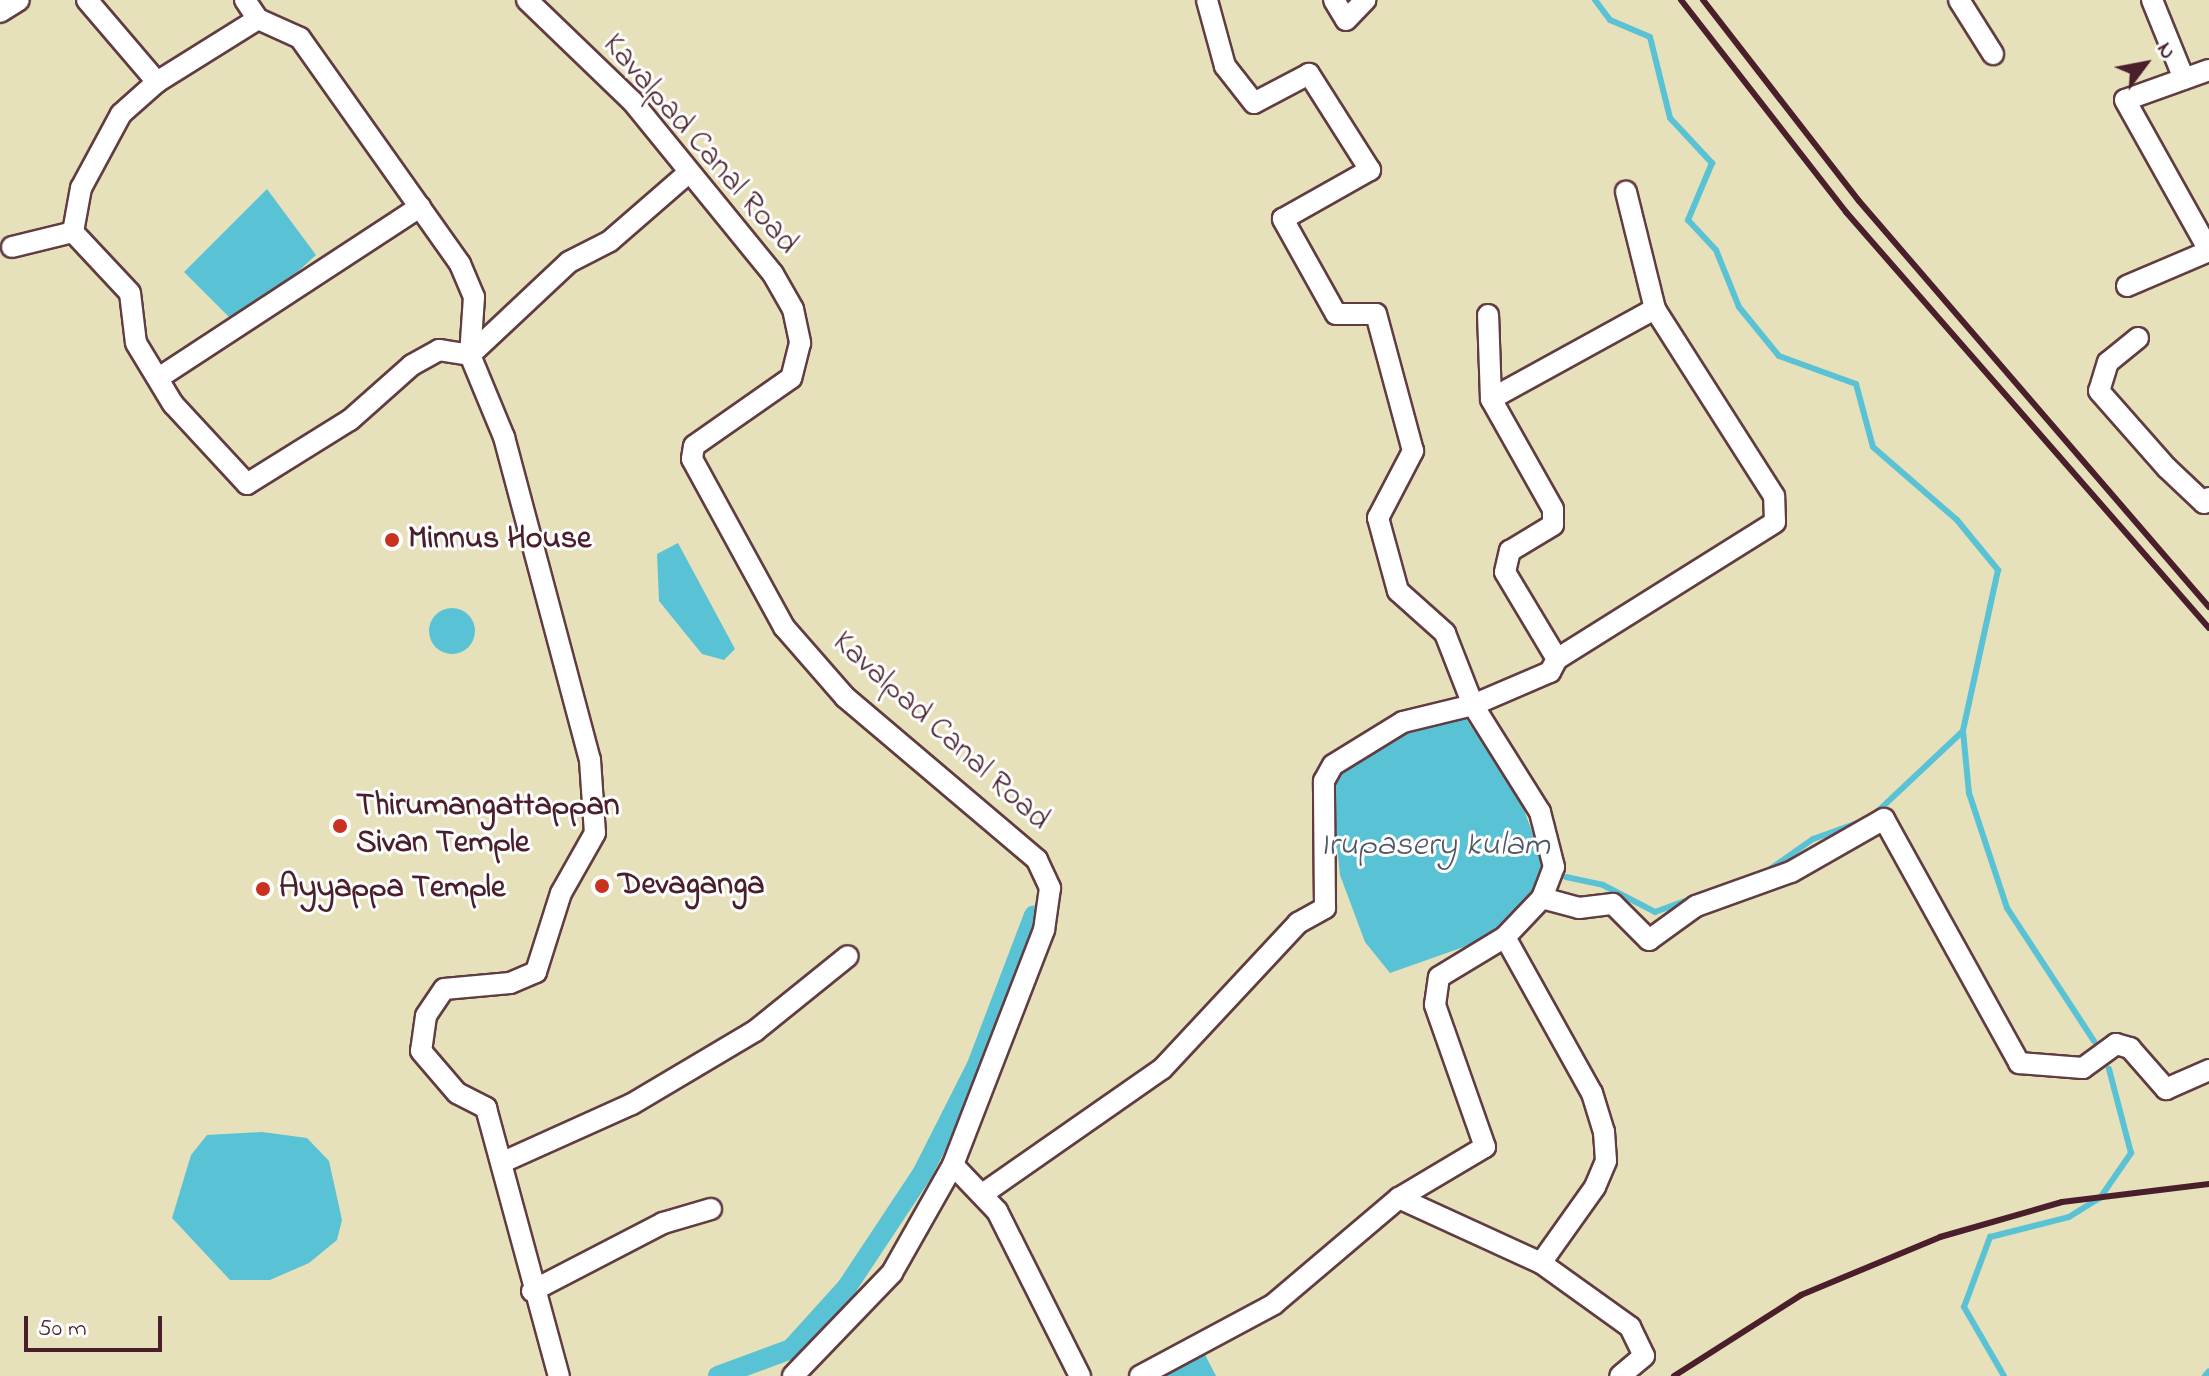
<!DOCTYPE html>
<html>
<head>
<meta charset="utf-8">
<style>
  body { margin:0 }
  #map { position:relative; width:2209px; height:1376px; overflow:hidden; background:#e6e0bb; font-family:"Indie Flower",sans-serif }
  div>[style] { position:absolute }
  .water>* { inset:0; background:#59c3d5 }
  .round { border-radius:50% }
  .stream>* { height:6px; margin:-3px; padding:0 3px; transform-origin:3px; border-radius:3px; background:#59c3d5 }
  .canal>* { height:20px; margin:-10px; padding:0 10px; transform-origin:10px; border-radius:10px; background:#59c3d5 }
  .roads { filter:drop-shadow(2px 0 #613c41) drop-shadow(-2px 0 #613c41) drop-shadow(0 2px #613c41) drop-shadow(0 -2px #613c41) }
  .minor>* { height:20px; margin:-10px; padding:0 10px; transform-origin:10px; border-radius:10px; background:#fff }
  .rail>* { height:6px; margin:-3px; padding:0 3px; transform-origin:3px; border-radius:3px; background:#4a1f2b }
  .dots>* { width:22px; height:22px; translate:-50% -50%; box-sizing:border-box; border:4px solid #fff; border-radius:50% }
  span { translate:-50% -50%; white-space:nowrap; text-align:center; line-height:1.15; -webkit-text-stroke:6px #fff; paint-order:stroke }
  .street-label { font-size:32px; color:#4a1f2b }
  .poi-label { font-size:32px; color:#4a1f2b; font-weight:700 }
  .left { translate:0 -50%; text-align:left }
  .water-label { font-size:34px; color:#4f5866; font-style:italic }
  .north { position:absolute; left:2105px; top:24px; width:80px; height:80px; -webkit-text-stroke:6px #fff; paint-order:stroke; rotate:58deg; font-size:22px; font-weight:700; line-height:32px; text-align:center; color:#4a1f2b }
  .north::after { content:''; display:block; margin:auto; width:28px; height:36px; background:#4a1f2b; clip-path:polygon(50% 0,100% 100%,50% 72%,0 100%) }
  .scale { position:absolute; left:24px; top:1316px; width:138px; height:36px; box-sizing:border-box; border:4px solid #4a1f2b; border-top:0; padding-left:10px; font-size:24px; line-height:28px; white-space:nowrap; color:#4a1f2b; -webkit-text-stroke:6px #fff; paint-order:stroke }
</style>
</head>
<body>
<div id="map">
  <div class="water">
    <div style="clip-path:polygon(267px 189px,316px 255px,238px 326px,184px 272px)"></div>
    <div style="clip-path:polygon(678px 543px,735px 649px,724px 660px,702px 654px,659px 601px,657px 554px)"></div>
    <div class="round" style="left:429px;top:608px;width:46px;height:46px"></div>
    <div style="clip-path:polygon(1462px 713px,1519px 797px,1546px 868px,1525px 906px,1475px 943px,1390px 973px,1365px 942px,1340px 875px,1332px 797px,1338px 771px,1360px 752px)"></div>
    <div style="clip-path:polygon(262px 1132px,307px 1138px,329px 1161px,342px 1220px,337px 1240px,309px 1263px,270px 1280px,230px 1280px,172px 1218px,191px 1155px,207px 1135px)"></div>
    <div style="clip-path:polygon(1201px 1347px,1216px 1376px,1150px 1376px)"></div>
  </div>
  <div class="stream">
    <div style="left:1595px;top:0;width:25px;rotate:53deg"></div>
    <div style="left:1610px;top:20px;width:43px;rotate:23deg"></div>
    <div style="left:1650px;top:37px;width:83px;rotate:76.1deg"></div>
    <div style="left:1670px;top:118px;width:62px;rotate:47deg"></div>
    <div style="left:1712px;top:163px;width:62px;rotate:112.8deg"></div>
    <div style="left:1688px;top:220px;width:41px;rotate:47deg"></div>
    <div style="left:1716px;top:250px;width:61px;rotate:68deg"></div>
    <div style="left:1739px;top:307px;width:63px;rotate:50.8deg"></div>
    <div style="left:1779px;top:356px;width:82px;rotate:20deg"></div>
    <div style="left:1856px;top:384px;width:65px;rotate:74.9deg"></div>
    <div style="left:1873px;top:447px;width:111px;rotate:41deg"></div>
    <div style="left:1957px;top:520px;width:65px;rotate:50.6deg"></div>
    <div style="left:1998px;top:570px;width:165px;rotate:102.3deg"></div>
    <div style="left:1963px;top:731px;width:122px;rotate:136.7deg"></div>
    <div style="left:1963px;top:731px;width:62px;rotate:84.5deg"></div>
    <div style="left:1969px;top:793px;width:121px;rotate:71.7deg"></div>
    <div style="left:2007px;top:908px;width:159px;rotate:56.8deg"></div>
    <div style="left:1566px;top:877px;width:38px;rotate:12deg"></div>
    <div style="left:1603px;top:885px;width:59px;rotate:27.4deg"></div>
    <div style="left:1655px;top:912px;width:121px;rotate:-20.2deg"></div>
    <div style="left:1769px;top:870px;width:54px;rotate:-35.2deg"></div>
    <div style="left:1813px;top:839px;width:48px;rotate:-19.6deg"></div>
    <div style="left:2004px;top:1376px;width:80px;rotate:-120.1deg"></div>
    <div style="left:1964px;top:1307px;width:75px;rotate:-69.6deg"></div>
    <div style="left:1990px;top:1237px;width:81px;rotate:-14.2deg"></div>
    <div style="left:2069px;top:1217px;width:36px;rotate:-32deg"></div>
    <div style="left:2100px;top:1198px;width:55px;rotate:-55.4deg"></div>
    <div style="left:2131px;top:1153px;width:87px;rotate:-104.7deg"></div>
    <div style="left:2205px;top:1376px;width:6px;rotate:-51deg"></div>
  </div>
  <div class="canal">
    <div style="left:718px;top:1376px;width:78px;rotate:-20.3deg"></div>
    <div style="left:791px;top:1349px;width:84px;rotate:-47.9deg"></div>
    <div style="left:847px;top:1287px;width:138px;rotate:-56.5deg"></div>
    <div style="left:923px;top:1172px;width:120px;rotate:-63.2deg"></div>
    <div style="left:977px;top:1065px;width:160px;rotate:-69.2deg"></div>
  </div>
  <div class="roads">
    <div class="minor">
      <div style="left:87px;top:0;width:108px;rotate:49.5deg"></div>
      <div style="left:157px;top:82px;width:48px;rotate:138.4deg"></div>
      <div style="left:121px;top:114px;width:84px;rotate:118.4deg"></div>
      <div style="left:81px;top:188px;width:45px;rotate:100.3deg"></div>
      <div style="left:73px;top:232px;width:83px;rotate:46.9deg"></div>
      <div style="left:130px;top:293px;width:50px;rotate:83.2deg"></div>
      <div style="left:136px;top:343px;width:71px;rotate:58.8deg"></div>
      <div style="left:173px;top:404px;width:109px;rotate:47.2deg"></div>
      <div style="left:247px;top:484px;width:121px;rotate:-31.9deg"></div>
      <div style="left:350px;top:420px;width:83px;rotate:-41.6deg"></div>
      <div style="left:412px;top:365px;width:31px;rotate:-29deg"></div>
      <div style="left:439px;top:350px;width:31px;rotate:9deg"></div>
      <div style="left:470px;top:355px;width:136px;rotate:-43.2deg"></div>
      <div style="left:569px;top:262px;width:46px;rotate:-27.1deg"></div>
      <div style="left:610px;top:241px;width:102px;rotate:-41deg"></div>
      <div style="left:245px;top:0;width:23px;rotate:56deg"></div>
      <div style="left:258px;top:19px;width:46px;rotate:24.3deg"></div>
      <div style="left:300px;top:38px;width:277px;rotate:54.7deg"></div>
      <div style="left:460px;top:264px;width:36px;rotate:67deg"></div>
      <div style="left:474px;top:297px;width:58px;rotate:93.9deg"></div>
      <div style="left:470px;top:355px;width:89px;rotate:67.5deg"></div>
      <div style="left:504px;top:437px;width:334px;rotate:75.1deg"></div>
      <div style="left:590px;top:760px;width:73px;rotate:86.1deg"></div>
      <div style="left:595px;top:833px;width:69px;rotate:119.5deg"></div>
      <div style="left:561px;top:893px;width:83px;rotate:107.6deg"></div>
      <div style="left:536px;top:972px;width:28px;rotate:157deg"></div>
      <div style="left:510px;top:983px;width:66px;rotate:174.8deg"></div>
      <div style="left:444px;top:989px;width:32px;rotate:124deg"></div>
      <div style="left:426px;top:1016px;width:35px;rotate:98deg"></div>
      <div style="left:421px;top:1051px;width:55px;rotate:49.4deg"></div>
      <div style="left:457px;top:1093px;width:33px;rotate:27deg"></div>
      <div style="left:486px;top:1108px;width:278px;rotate:74.8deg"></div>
      <div style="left:527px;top:0;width:146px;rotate:43.9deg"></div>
      <div style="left:632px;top:101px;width:223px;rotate:50.8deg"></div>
      <div style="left:773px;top:274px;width:40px;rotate:60.3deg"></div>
      <div style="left:793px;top:309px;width:35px;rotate:78deg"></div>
      <div style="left:800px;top:343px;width:36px;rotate:104deg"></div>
      <div style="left:791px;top:378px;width:118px;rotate:145deg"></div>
      <div style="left:694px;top:446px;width:13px;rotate:99deg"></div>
      <div style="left:692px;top:459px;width:192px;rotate:61.3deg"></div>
      <div style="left:784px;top:627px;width:93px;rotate:48.9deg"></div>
      <div style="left:845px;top:697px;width:252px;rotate:40.3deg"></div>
      <div style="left:1037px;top:860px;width:31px;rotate:65deg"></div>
      <div style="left:1050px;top:888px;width:42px;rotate:98.1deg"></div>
      <div style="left:1044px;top:930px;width:252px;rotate:111.2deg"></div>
      <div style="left:953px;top:1165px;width:124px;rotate:119.5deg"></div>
      <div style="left:892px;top:1273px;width:143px;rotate:133.9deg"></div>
      <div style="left:1334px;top:0;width:23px;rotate:59deg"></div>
      <div style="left:1346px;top:20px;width:28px;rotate:-46deg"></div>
      <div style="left:1959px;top:0;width:64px;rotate:57.8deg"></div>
      <div style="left:2152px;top:0;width:85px;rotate:67.9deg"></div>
      <div style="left:0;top:12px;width:22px;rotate:-32deg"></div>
      <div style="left:2209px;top:70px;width:89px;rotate:160.3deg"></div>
      <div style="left:2125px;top:100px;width:172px;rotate:60.8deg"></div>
      <div style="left:157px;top:82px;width:119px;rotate:-32deg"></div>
      <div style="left:12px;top:247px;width:63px;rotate:-13.8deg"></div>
      <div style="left:2127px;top:286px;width:89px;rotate:-23.1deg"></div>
      <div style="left:2138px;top:338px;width:38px;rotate:141deg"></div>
      <div style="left:2108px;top:362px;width:30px;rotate:107deg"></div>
      <div style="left:2099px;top:391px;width:103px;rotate:48.6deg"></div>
      <div style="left:2167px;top:468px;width:51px;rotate:43.4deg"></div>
      <div style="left:2204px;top:503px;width:7px;rotate:-45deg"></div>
      <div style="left:160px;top:377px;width:311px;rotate:-33.2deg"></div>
      <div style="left:1491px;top:399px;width:187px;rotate:-28.8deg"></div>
      <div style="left:1557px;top:659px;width:257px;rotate:-32.1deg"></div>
      <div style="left:1775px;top:522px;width:26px;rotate:-92deg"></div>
      <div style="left:1774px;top:496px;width:222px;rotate:-122.5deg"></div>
      <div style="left:1655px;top:309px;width:121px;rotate:-103.9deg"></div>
      <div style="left:1542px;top:898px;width:38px;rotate:15deg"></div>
      <div style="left:1579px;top:908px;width:34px;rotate:-7deg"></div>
      <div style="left:1613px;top:904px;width:51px;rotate:45deg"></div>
      <div style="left:1649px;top:940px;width:58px;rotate:-35.9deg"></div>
      <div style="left:1696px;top:906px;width:101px;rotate:-19.7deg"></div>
      <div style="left:1791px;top:872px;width:107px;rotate:-29.7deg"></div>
      <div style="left:1884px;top:819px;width:279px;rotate:61deg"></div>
      <div style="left:2019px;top:1063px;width:64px;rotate:4.5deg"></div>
      <div style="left:2083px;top:1068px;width:41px;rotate:-36deg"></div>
      <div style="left:2116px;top:1044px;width:15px;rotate:16deg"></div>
      <div style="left:2130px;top:1048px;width:55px;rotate:48.7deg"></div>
      <div style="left:2166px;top:1089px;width:47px;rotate:-23.8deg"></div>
      <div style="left:1505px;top:937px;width:179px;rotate:60.9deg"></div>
      <div style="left:1592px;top:1093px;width:41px;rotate:72.9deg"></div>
      <div style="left:1604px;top:1132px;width:29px;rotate:86deg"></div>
      <div style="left:1606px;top:1161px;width:28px;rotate:113deg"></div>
      <div style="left:1595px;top:1187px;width:93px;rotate:125.4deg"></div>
      <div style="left:503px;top:1162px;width:141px;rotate:-24.2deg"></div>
      <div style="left:632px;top:1104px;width:143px;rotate:-30.7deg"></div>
      <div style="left:755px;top:1031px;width:119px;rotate:-38.9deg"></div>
      <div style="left:953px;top:1165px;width:64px;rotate:46.3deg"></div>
      <div style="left:997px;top:1211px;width:185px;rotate:63.3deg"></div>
      <div style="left:984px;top:1193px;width:217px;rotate:-34.9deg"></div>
      <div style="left:1162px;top:1069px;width:200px;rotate:-47deg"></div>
      <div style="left:1298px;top:923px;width:31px;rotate:-29deg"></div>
      <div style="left:1325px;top:908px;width:127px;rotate:-90.5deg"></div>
      <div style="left:1324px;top:781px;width:18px;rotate:-61deg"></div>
      <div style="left:1333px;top:765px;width:82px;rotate:-31.6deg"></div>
      <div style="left:1403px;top:722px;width:72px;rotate:-13.7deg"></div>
      <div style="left:1473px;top:705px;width:77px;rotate:-111.3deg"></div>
      <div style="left:1445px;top:633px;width:63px;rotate:-138.2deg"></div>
      <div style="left:1398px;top:591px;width:76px;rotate:-105.3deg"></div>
      <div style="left:1378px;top:518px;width:76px;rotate:-62.4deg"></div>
      <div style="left:1413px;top:451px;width:142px;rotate:-105.1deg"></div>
      <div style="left:1376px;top:314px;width:40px;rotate:180deg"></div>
      <div style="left:1336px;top:314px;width:109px;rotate:-119.2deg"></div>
      <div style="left:1283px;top:219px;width:100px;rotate:-29.4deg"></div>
      <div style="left:1370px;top:170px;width:114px;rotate:-122.4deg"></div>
      <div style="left:1309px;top:74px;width:62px;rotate:152.2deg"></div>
      <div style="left:1254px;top:103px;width:47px;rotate:-128.1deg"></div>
      <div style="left:1225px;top:66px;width:68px;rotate:-105.3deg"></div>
      <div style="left:1399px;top:1198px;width:156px;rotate:24.6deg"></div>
      <div style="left:1541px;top:1263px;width:110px;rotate:35.7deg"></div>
      <div style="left:1630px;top:1327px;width:32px;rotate:64deg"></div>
      <div style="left:1644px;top:1356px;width:31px;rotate:140deg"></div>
      <div style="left:532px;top:1291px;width:148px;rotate:-27.4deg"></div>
      <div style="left:663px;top:1223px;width:50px;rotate:-16.3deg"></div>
      <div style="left:1140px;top:1376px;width:152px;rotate:-28.2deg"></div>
      <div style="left:1274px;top:1304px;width:164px;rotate:-40.3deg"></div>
      <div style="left:1399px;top:1198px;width:100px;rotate:-30.7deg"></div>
      <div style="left:1485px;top:1147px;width:151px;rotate:-109.4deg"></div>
      <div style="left:1435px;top:1005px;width:28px;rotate:-82deg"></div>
      <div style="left:1439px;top:977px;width:77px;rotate:-31.2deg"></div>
      <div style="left:1505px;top:937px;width:54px;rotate:-46.5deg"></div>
      <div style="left:1542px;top:898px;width:33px;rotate:-69deg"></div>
      <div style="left:1554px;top:867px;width:57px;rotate:-104.3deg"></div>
      <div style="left:1540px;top:812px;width:126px;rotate:-122.1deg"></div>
      <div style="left:1473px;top:705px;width:84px;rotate:-23.2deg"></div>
      <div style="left:1550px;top:672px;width:15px;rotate:-62deg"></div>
      <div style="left:1557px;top:659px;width:101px;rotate:-120.9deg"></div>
      <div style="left:1505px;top:572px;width:22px;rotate:-77deg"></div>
      <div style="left:1510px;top:551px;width:50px;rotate:-31.2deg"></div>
      <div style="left:1553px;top:525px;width:16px;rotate:-90deg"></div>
      <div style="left:1553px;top:509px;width:126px;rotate:-119.4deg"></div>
      <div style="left:1491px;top:399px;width:84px;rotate:-92deg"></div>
    </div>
  </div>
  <div class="rail">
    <div style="left:1681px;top:0;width:269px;rotate:52.1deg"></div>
    <div style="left:1846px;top:212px;width:552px;rotate:48.89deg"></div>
    <div style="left:1703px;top:0;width:254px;rotate:52.2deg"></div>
    <div style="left:1859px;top:201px;width:536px;rotate:49.24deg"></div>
    <div style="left:1674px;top:1376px;width:151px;rotate:-32.5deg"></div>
    <div style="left:1801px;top:1295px;width:151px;rotate:-22.6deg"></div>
    <div style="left:1940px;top:1237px;width:127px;rotate:-16deg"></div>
    <div style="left:2062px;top:1202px;width:148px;rotate:-7deg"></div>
  </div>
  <div class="dots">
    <div style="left:392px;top:540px;background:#c8321e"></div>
    <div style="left:340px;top:826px;background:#c8321e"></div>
    <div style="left:602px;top:886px;background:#c8321e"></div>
    <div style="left:263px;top:889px;background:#c8321e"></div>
  </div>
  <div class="street-label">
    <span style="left:699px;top:145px;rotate:49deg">Kavalpad Canal Road</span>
    <span style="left:940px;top:732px;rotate:42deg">Kavalpad Canal Road</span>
  </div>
  <div class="poi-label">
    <span class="left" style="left:408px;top:540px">Minnus House</span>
    <span class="left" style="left:356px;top:826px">Thirumangattappan<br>Sivan Temple</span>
    <span class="left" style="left:618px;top:886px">Devaganga</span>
    <span class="left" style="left:279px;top:889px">Ayyappa Temple</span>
  </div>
  <div class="water-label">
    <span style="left:1435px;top:847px">Irupasery kulam</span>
  </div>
  <div class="north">N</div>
  <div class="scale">50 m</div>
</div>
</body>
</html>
